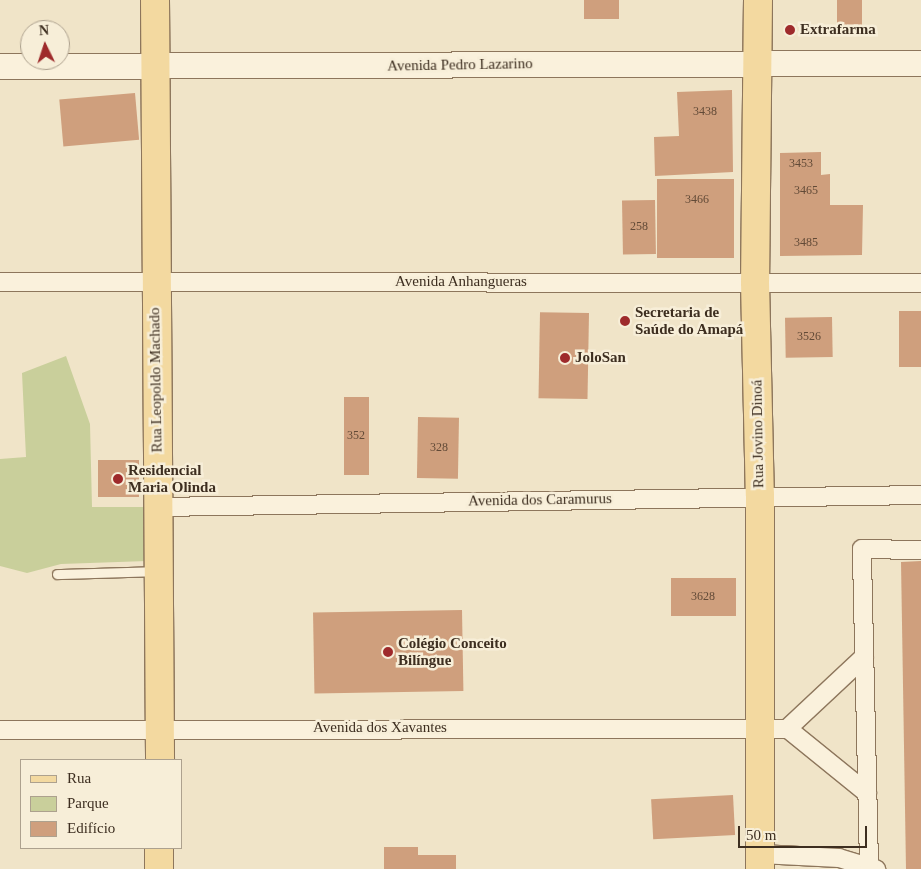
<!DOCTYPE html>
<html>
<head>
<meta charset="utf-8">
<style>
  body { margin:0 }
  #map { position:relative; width:921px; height:869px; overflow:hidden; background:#f0e4c8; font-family:Georgia,serif }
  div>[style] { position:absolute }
  .green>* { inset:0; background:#c9cf9b }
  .building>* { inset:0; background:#cf9f7d; transform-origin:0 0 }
  .roads { filter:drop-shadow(1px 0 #8d765c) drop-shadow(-1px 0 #8d765c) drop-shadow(0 1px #8d765c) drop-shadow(0 -1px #8d765c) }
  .lane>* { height:9px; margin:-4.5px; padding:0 4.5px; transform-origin:4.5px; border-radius:4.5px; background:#faf1dc }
  .street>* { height:18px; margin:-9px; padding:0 9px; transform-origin:9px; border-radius:9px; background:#faf1dc }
  .secondary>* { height:25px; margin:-12.5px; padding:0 12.5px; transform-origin:12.5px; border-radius:12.5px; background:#faf1dc }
  .primary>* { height:28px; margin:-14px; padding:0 14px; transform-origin:14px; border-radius:14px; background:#f3d9a0 }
  .dots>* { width:14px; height:14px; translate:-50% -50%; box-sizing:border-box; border:2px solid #f7eed8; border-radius:50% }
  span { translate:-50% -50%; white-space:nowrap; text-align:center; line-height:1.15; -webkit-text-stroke:5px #f7eed8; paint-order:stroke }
  .number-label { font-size:12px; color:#624a37 }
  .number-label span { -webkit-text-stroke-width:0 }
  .poi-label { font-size:15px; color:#3d2e20; font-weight:700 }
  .left { translate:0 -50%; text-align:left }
  .street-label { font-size:15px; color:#3d2e20 }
  .legend { position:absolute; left:20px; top:759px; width:162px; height:90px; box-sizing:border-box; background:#f7eed8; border:1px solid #ada18e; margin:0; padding:6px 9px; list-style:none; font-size:15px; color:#3d2e20 }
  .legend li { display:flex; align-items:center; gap:10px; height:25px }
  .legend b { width:25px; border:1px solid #ada18e }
  .north { position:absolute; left:20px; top:20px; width:50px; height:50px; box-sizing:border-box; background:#f7eed8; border:1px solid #ada18e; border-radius:50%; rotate:356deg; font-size:14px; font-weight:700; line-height:20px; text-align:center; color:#3d2e20 }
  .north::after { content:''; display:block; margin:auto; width:18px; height:22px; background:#9e2a2b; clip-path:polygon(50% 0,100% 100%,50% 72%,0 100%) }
  .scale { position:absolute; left:738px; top:826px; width:129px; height:22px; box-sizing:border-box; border:2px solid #3d2e20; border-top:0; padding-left:6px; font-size:15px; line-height:18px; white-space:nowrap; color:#3d2e20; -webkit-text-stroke:4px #f7eed8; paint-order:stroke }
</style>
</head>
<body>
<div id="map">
  <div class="green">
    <div style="clip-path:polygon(66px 356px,90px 424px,92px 507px,147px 507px,147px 561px,61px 564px,27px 573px,0 566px,0 459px,26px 457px,22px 373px)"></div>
  </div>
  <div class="building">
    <div style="left:584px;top:0;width:35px;height:19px"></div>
    <div style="left:837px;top:0;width:25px;height:36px"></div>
    <div style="clip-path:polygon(732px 90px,733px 172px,655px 176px,654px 137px,679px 136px,677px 92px)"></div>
    <div style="left:135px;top:93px;width:47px;height:76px;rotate:85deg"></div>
    <div style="clip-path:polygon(821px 152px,821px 175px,830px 174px,830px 205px,863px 205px,862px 255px,780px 256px,780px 153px)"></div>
    <div style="left:734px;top:179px;width:79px;height:77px;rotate:90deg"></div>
    <div style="left:655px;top:200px;width:54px;height:33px;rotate:89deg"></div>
    <div style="left:921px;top:311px;width:56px;height:22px;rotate:90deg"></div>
    <div style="left:589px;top:313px;width:86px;height:49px;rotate:91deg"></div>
    <div style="left:832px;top:317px;width:40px;height:47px;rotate:89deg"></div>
    <div style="left:344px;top:397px;width:25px;height:78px"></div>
    <div style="left:418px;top:417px;width:41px;height:61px;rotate:1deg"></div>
    <div style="left:98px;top:460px;width:41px;height:37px"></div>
    <div style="clip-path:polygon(921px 561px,921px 869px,906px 869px,901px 562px)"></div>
    <div style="left:671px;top:578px;width:65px;height:38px"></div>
    <div style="left:462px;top:610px;width:81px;height:149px;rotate:89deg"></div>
    <div style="left:733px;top:795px;width:40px;height:82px;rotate:87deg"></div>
    <div style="clip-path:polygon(384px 847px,418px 847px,418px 855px,456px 855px,456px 869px,384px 869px)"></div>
  </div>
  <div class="roads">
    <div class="lane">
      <div style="left:57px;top:574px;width:99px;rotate:-1.7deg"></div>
    </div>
    <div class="street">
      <div style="left:0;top:282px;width:921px;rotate:0.06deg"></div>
      <div style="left:158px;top:507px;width:763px;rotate:-0.9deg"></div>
      <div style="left:787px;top:729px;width:105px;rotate:-43.1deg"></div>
      <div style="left:0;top:730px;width:788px;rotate:-0.07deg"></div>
      <div style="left:788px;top:729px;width:102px;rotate:39deg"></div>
      <div style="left:760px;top:854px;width:79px;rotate:2.9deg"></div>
      <div style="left:839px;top:858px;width:39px;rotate:17deg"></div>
      <div style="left:869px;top:865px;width:316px;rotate:-91.3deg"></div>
      <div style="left:862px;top:549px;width:59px;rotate:1deg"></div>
    </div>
    <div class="secondary">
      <div style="left:0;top:66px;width:921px;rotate:-0.19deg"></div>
    </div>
    <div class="primary">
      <div style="left:155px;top:0;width:760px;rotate:89.62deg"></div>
      <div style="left:758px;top:0;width:282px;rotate:90.6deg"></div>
      <div style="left:755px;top:282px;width:213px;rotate:88.7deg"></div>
      <div style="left:760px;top:495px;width:374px;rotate:90deg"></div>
      <div style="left:159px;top:869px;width:21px;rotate:-90deg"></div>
    </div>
  </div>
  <div class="dots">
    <div style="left:790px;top:30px;background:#9e2a2b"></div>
    <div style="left:625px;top:321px;background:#9e2a2b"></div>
    <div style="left:565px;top:358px;background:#9e2a2b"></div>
    <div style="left:118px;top:479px;background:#9e2a2b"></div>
    <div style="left:388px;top:652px;background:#9e2a2b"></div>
  </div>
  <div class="number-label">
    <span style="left:705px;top:112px">3438</span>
    <span style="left:801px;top:164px">3453</span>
    <span style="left:806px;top:191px">3465</span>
    <span style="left:697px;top:200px">3466</span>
    <span style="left:639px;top:227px">258</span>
    <span style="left:806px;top:243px">3485</span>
    <span style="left:809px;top:337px">3526</span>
    <span style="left:356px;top:436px">352</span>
    <span style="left:439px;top:448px">328</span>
    <span style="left:703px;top:597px">3628</span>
  </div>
  <div class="poi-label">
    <span class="left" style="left:800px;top:30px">Extrafarma</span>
    <span class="left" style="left:635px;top:321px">Secretaria de<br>Saúde do Amapá</span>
    <span class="left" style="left:575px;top:358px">JoloSan</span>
    <span class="left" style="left:128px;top:479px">Residencial<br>Maria Olinda</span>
    <span class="left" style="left:398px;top:652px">Colégio Conceito<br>Bilíngue</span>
  </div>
  <div class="street-label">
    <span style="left:460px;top:65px;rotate:-1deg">Avenida Pedro Lazarino</span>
    <span style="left:461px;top:282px">Avenida Anhangueras</span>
    <span style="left:156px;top:380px;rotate:-91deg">Rua Leopoldo Machado</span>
    <span style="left:758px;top:434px;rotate:-91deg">Rua Jovino Dinoá</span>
    <span style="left:540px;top:500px;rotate:-1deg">Avenida dos Caramurus</span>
    <span style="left:380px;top:728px">Avenida dos Xavantes</span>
  </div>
  <ul class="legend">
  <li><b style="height:6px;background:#f3d9a0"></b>Rua</li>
  <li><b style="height:14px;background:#c9cf9b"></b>Parque</li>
  <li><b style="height:14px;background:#cf9f7d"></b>Edifício</li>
  </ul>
  <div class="north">N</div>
  <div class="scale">50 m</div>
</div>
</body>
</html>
